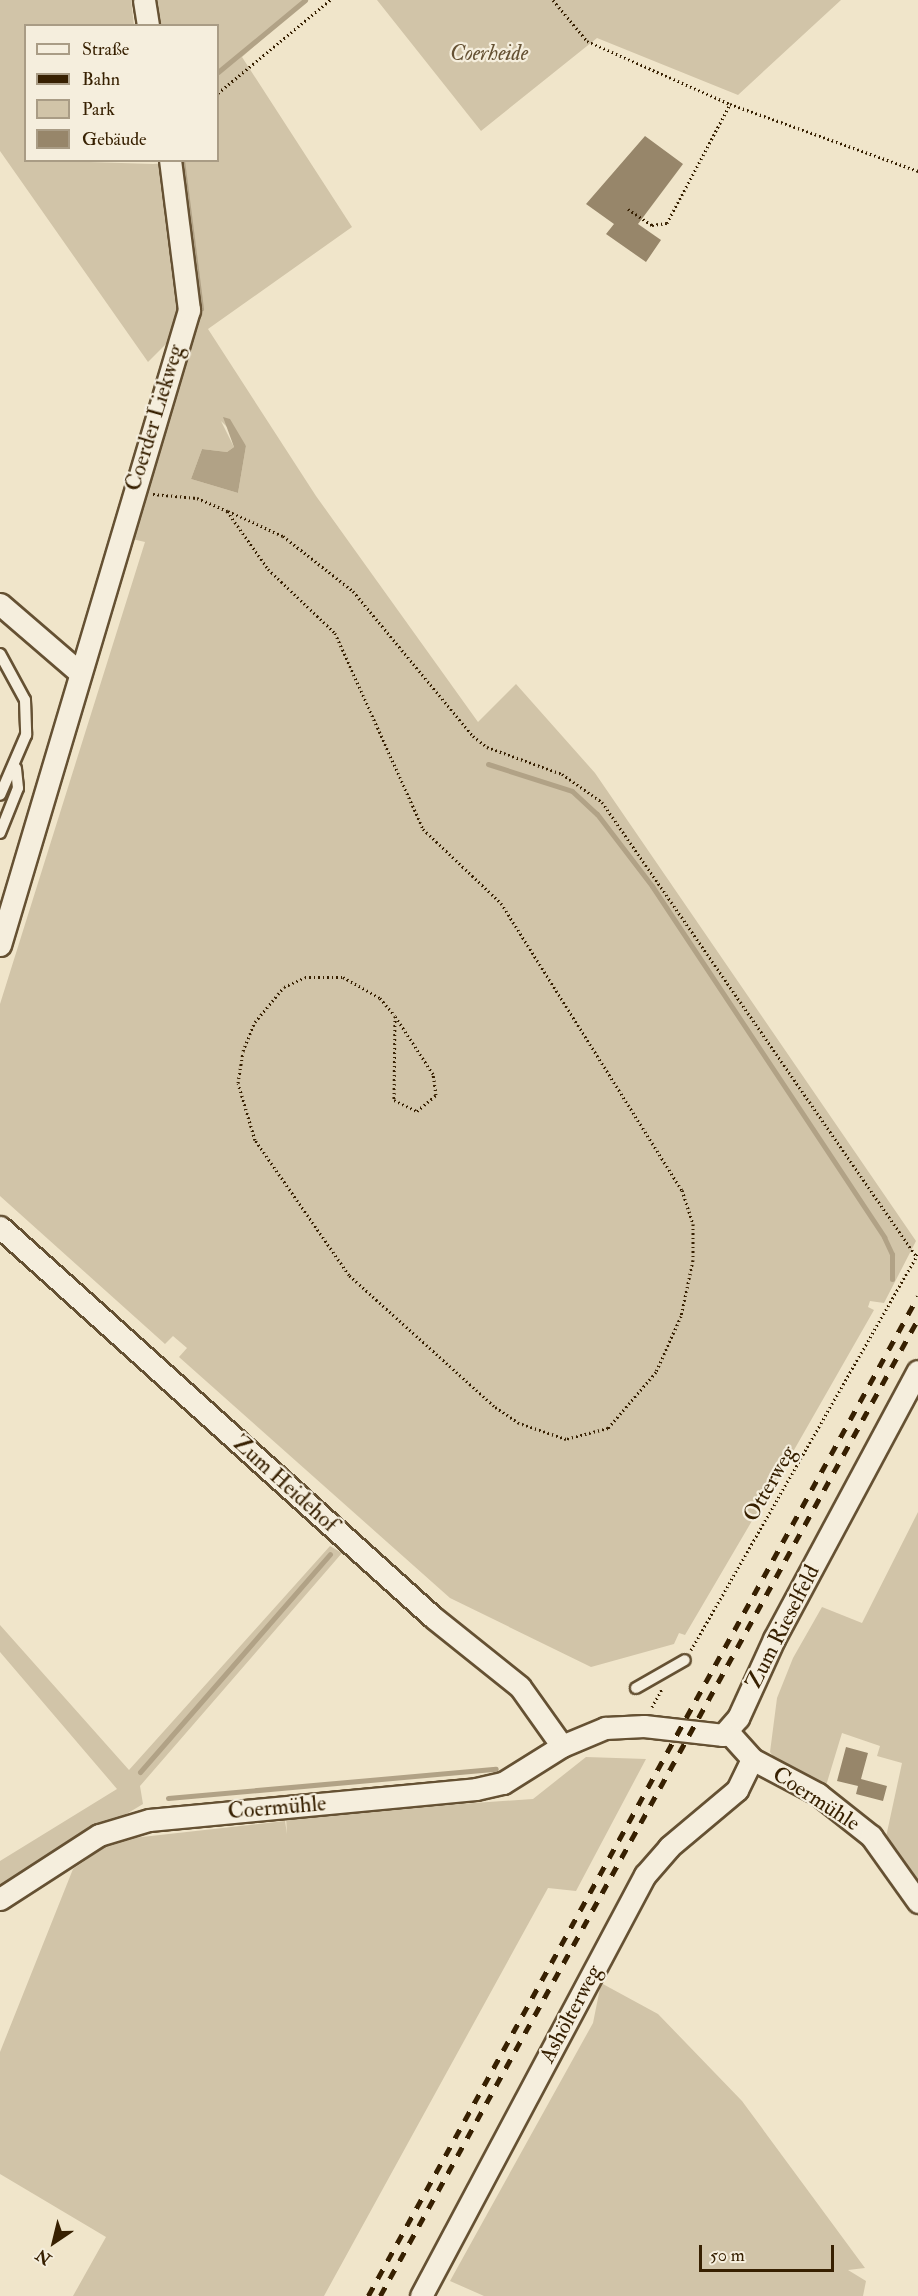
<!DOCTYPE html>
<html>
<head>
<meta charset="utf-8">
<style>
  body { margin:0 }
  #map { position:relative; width:918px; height:2296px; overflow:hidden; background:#f0e5ca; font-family:"IM FELL Double Pica",serif }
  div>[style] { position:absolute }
  .green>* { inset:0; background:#d1c4a8 }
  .water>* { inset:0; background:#b1a286 }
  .stream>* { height:5px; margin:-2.5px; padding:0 2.5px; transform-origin:2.5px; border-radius:2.5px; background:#b1a286 }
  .building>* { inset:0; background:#97866a }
  .path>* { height:3px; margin-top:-1.5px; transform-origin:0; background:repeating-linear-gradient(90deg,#372001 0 1.5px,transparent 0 4.5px) }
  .roads { filter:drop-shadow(2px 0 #655133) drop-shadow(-2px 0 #655133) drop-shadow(0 2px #655133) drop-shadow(0 -2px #655133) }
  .lane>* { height:10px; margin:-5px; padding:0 5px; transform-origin:5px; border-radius:5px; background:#f5eedd }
  .street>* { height:21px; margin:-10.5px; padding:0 10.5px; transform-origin:10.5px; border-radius:10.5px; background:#f5eedd }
  .rail>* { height:4.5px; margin-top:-2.25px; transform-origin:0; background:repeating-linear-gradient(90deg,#372001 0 10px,transparent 0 20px) }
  span { translate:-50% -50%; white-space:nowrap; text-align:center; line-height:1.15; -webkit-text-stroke:4.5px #f5eedd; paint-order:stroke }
  .park-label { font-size:22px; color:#655133; font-style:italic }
  .street-label { font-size:22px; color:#372001 }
  .legend { position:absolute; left:24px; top:24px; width:195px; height:138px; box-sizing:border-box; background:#f5eedd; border:2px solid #a99c85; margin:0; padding:8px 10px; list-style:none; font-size:18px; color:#372001 }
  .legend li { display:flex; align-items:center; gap:12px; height:30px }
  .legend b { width:30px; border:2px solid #a99c85 }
  .north { position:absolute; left:24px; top:2212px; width:60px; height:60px; -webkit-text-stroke:4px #f5eedd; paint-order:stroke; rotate:215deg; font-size:16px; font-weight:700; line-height:24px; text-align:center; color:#372001 }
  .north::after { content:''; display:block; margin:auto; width:21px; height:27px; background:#372001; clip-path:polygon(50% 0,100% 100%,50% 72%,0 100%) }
  .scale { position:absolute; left:699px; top:2245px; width:135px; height:27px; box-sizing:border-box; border:3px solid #372001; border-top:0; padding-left:8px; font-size:18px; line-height:21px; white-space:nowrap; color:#372001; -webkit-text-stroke:4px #f5eedd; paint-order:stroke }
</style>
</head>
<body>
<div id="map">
  <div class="green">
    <div style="clip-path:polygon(evenodd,0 0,131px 0,134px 25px,26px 26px,26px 160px,153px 164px,218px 160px,218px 26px,148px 25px,148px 0,307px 0,242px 57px,352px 227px,208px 329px,316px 496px,478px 722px,516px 684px,595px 773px,916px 1241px,884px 1303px,870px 1301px,868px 1307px,874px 1310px,794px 1450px,785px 1452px,790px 1456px,685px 1635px,679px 1633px,674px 1644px,591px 1667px,450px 1598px,179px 1357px,187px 1348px,173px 1336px,165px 1344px,0 1196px,0 1004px,145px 542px,128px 538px,199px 323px,192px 318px,148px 362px,0 151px,0 0,221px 421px,246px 446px,238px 493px,191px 479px,202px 449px,227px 452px,234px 447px,221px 421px)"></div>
    <div style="clip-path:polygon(377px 0,841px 0,738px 95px,597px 38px,481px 131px)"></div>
    <div style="clip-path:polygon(918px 1512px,918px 1893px,886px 1837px,902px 1763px,877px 1756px,880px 1746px,842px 1733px,825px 1789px,783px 1769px,770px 1752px,777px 1698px,793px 1658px,822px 1607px,862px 1623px)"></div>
    <div style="clip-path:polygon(330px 1546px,342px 1553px,140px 1786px,143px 1804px,0 1890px,0 1861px,117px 1789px,0 1652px,0 1625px,129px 1770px)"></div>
    <div style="clip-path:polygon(586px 1757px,646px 1759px,576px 1891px,548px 1888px,324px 2296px,73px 2296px,106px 2237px,0 2174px,0 2052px,73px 1869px,115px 1840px,285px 1821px,287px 1834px,286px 1816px,533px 1799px)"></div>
    <div style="clip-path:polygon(601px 1983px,658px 2014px,742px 2101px,865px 2268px,848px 2270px,866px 2281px,863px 2296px,484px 2296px,450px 2281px,593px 2023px)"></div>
  </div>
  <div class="water">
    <div style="clip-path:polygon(223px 417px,230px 419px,246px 446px,238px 493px,191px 479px,202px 449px,227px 452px,234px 447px)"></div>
  </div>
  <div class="stream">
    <div style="left:218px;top:72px;width:113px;rotate:-39.6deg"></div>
    <div style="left:182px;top:160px;width:150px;rotate:82.7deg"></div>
    <div style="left:488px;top:764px;width:88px;rotate:17.8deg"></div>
    <div style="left:572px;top:791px;width:34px;rotate:43deg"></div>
    <div style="left:597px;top:814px;width:91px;rotate:52.6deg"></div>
    <div style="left:652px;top:886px;width:421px;rotate:56.5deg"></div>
    <div style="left:884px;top:1237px;width:19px;rotate:65deg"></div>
    <div style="left:892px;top:1254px;width:25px;rotate:90deg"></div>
    <div style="left:140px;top:1772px;width:289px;rotate:-48.9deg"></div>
    <div style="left:168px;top:1798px;width:329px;rotate:-5.1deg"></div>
  </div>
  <div class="building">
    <div style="clip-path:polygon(645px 136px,683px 164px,638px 224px,661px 240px,646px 262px,606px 234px,614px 224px,586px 204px)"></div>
    <div style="clip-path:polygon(846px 1747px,868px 1753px,861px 1779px,887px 1786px,883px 1801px,856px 1794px,858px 1786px,837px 1781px)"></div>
  </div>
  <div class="path">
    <div style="left:553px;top:0;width:53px;rotate:50.3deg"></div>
    <div style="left:587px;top:41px;width:156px;rotate:23.8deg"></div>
    <div style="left:730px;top:104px;width:200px;rotate:19.6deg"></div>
    <div style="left:218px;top:93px;width:146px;rotate:-39.7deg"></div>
    <div style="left:628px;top:209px;width:29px;rotate:34deg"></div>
    <div style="left:652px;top:225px;width:15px;rotate:-8deg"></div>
    <div style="left:667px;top:223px;width:135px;rotate:-62.1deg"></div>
    <div style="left:153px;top:494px;width:44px;rotate:5.2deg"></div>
    <div style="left:197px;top:498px;width:33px;rotate:23deg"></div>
    <div style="left:227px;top:511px;width:71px;rotate:54.7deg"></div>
    <div style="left:268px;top:569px;width:93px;rotate:43.7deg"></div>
    <div style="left:335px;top:633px;width:215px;rotate:65.8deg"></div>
    <div style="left:423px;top:829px;width:108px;rotate:43.5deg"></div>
    <div style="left:501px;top:903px;width:339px;rotate:57.8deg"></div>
    <div style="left:682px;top:1190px;width:36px;rotate:72deg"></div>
    <div style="left:693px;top:1224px;width:36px;rotate:90deg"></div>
    <div style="left:693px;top:1260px;width:57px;rotate:102.1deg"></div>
    <div style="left:681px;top:1316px;width:61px;rotate:114.1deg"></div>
    <div style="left:656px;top:1372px;width:74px;rotate:130.6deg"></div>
    <div style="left:608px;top:1428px;width:43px;rotate:165.3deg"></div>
    <div style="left:566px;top:1439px;width:50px;rotate:-161.2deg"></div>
    <div style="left:519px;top:1423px;width:30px;rotate:-146deg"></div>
    <div style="left:494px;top:1406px;width:195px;rotate:-137.9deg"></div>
    <div style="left:349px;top:1275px;width:165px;rotate:-124.8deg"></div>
    <div style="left:255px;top:1140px;width:59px;rotate:-106.6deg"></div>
    <div style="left:238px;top:1083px;width:32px;rotate:-81deg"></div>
    <div style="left:243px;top:1051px;width:31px;rotate:-68deg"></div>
    <div style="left:255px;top:1022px;width:45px;rotate:-50.4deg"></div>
    <div style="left:284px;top:987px;width:23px;rotate:-25deg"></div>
    <div style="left:305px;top:977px;width:38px"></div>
    <div style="left:343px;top:977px;width:43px;rotate:29.6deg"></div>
    <div style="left:380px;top:998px;width:23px;rotate:50deg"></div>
    <div style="left:395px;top:1016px;width:84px;rotate:90.7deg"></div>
    <div style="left:394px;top:1100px;width:25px;rotate:26deg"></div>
    <div style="left:417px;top:1111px;width:25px;rotate:-40deg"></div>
    <div style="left:436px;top:1095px;width:21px;rotate:-98deg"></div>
    <div style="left:433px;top:1074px;width:69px;rotate:-123.2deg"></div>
    <div style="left:228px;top:511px;width:60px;rotate:24.4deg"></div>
    <div style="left:283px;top:536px;width:89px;rotate:38.2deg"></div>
    <div style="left:353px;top:591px;width:188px;rotate:50.4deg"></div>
    <div style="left:473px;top:736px;width:18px;rotate:38deg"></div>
    <div style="left:487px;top:747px;width:80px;rotate:19.8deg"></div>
    <div style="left:562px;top:774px;width:49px;rotate:35deg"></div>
    <div style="left:602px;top:802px;width:552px;rotate:55.33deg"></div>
    <div style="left:691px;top:1650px;width:457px;rotate:-60.2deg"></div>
    <div style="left:652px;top:1707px;width:21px;rotate:-61deg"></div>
  </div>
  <div class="roads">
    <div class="lane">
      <div style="left:0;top:654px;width:52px;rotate:61.5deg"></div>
      <div style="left:25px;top:700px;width:35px;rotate:88deg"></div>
      <div style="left:26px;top:735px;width:65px;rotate:113.4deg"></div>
      <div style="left:0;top:833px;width:48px;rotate:-68.2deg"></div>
      <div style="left:18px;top:788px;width:20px;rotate:-96deg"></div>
      <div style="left:636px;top:1688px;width:56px;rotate:-29.7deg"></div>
    </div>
    <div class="street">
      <div style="left:144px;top:0;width:26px;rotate:81deg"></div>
      <div style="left:0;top:604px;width:103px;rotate:40.7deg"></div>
      <div style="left:0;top:945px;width:663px;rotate:-73.43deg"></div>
      <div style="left:189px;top:310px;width:151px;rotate:-97.2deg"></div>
      <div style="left:0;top:1227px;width:584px;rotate:42.02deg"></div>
      <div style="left:434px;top:1618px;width:110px;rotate:38.7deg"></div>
      <div style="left:520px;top:1687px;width:72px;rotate:54.6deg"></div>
      <div style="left:728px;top:1732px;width:36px;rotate:48deg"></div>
      <div style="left:752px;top:1759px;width:75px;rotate:27.9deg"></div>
      <div style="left:818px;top:1794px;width:68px;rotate:38.4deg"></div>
      <div style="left:871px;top:1836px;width:81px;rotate:54.5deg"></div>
      <div style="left:0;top:1899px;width:118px;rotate:-32.9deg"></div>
      <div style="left:99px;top:1835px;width:52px;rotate:-16.7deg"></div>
      <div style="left:149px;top:1820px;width:328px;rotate:-5.4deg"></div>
      <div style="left:476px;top:1789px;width:28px;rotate:-13deg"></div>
      <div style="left:503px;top:1783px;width:70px;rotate:-32.1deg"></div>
      <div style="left:562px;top:1746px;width:47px;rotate:-22.7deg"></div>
      <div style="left:605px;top:1728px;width:39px;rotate:-3deg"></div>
      <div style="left:644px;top:1726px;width:80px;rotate:6.5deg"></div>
      <div style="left:723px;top:1735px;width:23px;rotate:-49deg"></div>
      <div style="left:738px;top:1718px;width:87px;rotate:-65.5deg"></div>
      <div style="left:774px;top:1639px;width:304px;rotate:-61.8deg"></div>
      <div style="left:421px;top:2296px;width:477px;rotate:-62deg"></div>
      <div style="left:645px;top:1875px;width:37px;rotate:-49deg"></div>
      <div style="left:669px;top:1847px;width:89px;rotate:-40deg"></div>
      <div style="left:737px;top:1790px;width:34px;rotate:-64deg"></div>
    </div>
  </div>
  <div class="rail">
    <div style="left:368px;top:2296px;width:1141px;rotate:-61.19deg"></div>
    <div style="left:380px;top:2296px;width:1115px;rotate:-61.16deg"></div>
  </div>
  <div class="park-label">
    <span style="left:489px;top:54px">Coerheide</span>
  </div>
  <div class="street-label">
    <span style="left:155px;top:418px;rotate:-73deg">Coerder Liekweg</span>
    <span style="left:285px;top:1484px;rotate:42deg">Zum Heidehof</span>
    <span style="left:770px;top:1484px;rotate:-60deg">Otterweg</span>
    <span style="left:783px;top:1627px;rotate:-63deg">Zum Rieselfeld</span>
    <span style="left:816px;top:1799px;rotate:33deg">Coermühle</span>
    <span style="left:277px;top:1808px;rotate:-5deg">Coermühle</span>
    <span style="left:571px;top:2014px;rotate:-62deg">Ashölterweg</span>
  </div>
  <ul class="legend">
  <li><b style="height:8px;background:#f5eedd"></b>Straße</li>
  <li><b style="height:8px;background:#372001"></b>Bahn</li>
  <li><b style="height:16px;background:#d1c4a8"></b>Park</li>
  <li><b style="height:16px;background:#97866a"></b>Gebäude</li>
  </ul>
  <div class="north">N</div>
  <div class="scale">50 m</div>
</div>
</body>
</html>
